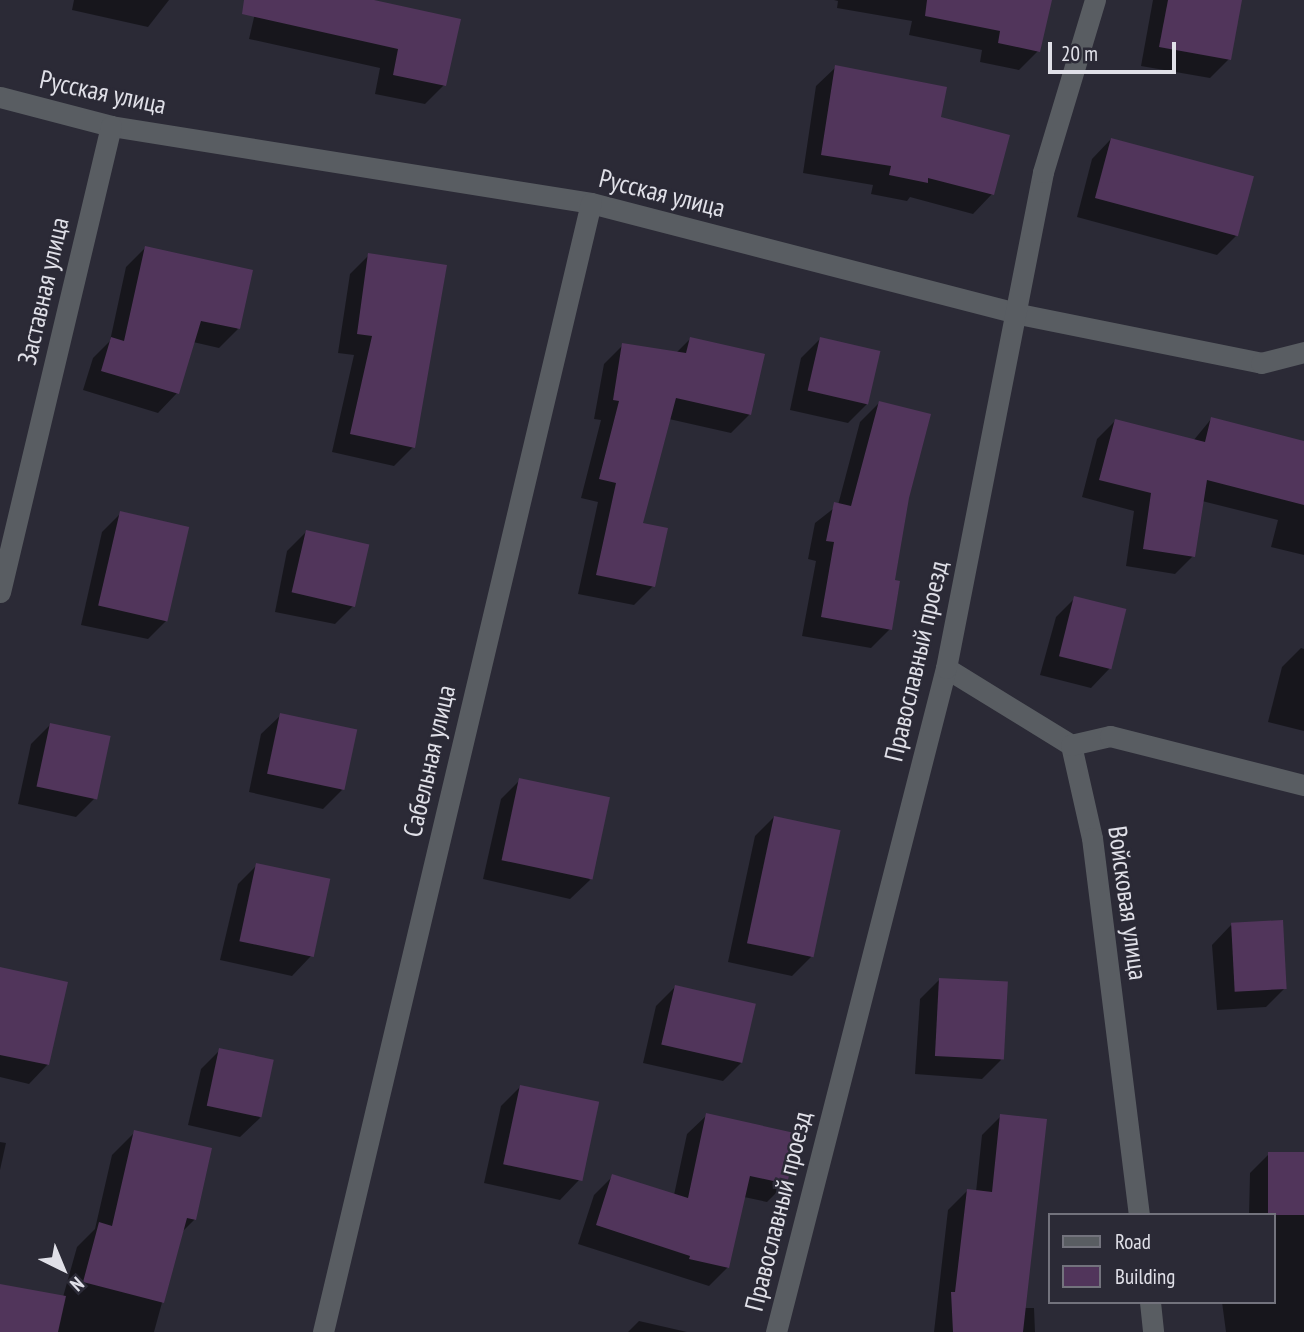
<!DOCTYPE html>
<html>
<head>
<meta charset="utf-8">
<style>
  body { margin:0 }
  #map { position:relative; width:1304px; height:1332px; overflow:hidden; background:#2b2a36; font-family:"PT Sans Narrow",sans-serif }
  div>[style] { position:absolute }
  .shadow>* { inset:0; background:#0007 }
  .building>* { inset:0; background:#51355b; transform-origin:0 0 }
  .minor>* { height:21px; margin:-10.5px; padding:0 10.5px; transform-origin:10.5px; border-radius:10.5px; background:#595d62 }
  span { translate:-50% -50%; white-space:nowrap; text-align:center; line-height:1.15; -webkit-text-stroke:5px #2b2a36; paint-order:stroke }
  .street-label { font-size:26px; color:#e0e0e8 }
  .legend { position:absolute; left:1048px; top:1213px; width:228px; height:91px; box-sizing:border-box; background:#2b2a36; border:2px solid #73737d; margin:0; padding:9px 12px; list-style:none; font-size:21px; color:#e0e0e8 }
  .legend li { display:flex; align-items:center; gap:14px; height:35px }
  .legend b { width:35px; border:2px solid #73737d }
  .north { position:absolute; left:28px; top:1234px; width:70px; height:70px; -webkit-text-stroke:5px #2b2a36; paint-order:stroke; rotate:137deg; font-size:19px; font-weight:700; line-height:28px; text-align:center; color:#e0e0e8 }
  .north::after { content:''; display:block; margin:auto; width:24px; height:32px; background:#e0e0e8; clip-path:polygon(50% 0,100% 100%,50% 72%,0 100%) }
  .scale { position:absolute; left:1048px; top:42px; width:128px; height:32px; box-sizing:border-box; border:4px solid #e0e0e8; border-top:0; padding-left:9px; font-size:21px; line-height:24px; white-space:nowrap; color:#e0e0e8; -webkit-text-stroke:5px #2b2a36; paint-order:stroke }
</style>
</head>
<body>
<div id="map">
  <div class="shadow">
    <div style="clip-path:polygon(74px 0,169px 0,148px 27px,72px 10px)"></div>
    <div style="clip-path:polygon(258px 0,366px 0,444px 85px,425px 104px,375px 94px,380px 68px,249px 39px)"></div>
    <div style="clip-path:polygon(834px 0,1050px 0,1038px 51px,1019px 70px,980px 62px,982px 50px,909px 35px,912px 21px,837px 8px,838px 1px)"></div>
    <div style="clip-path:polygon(1153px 0,1240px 0,1229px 59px,1210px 78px,1141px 66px)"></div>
    <div style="clip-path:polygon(836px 67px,939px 118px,992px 194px,973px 214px,910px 197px,907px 201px,871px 194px,873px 185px,803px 173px,816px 86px)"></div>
    <div style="clip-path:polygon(1111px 139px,1236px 236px,1217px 255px,1077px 217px,1092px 159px)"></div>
    <div style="clip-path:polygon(145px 248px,238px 329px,219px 348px,193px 342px,177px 393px,158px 413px,83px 390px,93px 358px,110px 341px,126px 267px)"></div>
    <div style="clip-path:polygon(369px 255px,413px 447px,394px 466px,332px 452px,354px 355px,338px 353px,350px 274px)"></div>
    <div style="clip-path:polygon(690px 339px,750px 414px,731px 433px,669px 419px,641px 524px,653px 586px,634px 605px,578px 594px,598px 502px,581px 498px,601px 420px,594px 419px,604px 364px,623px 345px,676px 353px)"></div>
    <div style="clip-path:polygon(820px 339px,867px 404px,848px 423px,790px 410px,801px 358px)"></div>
    <div style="clip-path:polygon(879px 403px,908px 497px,893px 582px,890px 629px,871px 648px,802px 636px,816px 561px,808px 559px,815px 523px,838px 505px,860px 422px)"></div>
    <div style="clip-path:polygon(1212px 418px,1304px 444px,1304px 555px,1271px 547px,1278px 520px,1202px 501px,1193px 556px,1175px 574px,1126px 566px,1134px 511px,1082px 497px,1097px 439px,1115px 421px,1193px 441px)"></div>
    <div style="clip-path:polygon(121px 513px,167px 620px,148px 639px,81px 625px,102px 532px)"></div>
    <div style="clip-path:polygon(306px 532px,354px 605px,335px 624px,275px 612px,287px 551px)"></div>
    <div style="clip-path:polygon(1075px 598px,1110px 668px,1091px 688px,1040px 675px,1056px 617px)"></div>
    <div style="clip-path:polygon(1301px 648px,1304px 649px,1304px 731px,1268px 722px,1282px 667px)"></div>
    <div style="clip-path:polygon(281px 715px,342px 790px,323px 809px,249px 792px,261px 734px)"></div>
    <div style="clip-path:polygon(50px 725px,95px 798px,76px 817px,18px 804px,31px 744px)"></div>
    <div style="clip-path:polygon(520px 780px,590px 880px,570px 899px,483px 879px,501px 799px)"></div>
    <div style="clip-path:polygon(774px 817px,811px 957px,792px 976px,728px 962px,755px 836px)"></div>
    <div style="clip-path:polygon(257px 865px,311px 956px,292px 976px,220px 960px,238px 884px)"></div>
    <div style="clip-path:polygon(1231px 925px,1285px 988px,1266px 1007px,1217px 1010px,1212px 945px)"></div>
    <div style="clip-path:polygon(0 969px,48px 1064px,29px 1084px,0 1077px)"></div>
    <div style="clip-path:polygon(939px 980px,1001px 1060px,982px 1079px,915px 1074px,920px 999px)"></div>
    <div style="clip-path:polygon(675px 987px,742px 1062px,723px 1081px,643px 1063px,656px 1006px)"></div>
    <div style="clip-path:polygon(220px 1050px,260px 1118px,240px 1137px,188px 1125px,201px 1069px)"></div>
    <div style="clip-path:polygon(520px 1087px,579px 1180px,560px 1200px,484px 1183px,501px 1106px)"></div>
    <div style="clip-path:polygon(707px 1115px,786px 1183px,767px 1202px,744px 1197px,728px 1267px,709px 1286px,578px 1244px,594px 1195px,613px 1176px,674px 1195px,687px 1134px)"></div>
    <div style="clip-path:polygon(1001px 1116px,1024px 1308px,1034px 1308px,1035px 1332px,934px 1332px,948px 1210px,967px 1191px,976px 1192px,982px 1135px)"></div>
    <div style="clip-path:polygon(135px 1132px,195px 1219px,181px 1233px,154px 1332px,0 1332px,0 1285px,63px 1297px,77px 1247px,95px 1229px,112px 1155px)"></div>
    <div style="clip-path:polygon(0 1142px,6px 1143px,0 1170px)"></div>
    <div style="clip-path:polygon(1269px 1154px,1304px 1154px,1304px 1332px,1226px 1332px,1222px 1302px,1274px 1302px,1274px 1215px,1249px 1215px,1250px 1173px)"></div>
    <div style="clip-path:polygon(639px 1321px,687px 1332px,628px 1332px)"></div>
  </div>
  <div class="building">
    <div style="clip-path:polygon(244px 0,374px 0,461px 19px,446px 86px,393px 75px,398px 49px,242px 14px)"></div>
    <div style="clip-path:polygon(927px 0,1052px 0,1040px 52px,998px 43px,1000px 31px,925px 16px)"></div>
    <div style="clip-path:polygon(1168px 0,1242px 0,1231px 60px,1159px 47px)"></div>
    <div style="clip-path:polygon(835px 65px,947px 87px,941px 117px,1010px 135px,994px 195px,928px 178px,928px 183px,889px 175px,891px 166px,821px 155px)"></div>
    <div style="left:1111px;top:138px;width:148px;height:62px;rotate:15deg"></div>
    <div style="clip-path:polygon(145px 246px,253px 270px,240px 329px,201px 321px,179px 394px,101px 371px,111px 337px,124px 341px)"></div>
    <div style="clip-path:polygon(368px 253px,447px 265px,415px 448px,350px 434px,372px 336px,357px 334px)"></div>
    <div style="clip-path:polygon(690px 337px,765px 354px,751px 415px,676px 398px,643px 523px,668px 528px,655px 587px,596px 575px,616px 483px,599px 479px,619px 401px,613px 400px,622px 343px,686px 353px)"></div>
    <div style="left:820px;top:337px;width:62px;height:55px;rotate:13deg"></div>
    <div style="clip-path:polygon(879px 401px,931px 414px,909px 498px,895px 580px,900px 581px,892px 630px,821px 617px,834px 542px,826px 541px,834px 502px,851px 506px)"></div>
    <div style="clip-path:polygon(1211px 417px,1304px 441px,1304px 505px,1207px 480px,1195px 557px,1143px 549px,1151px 493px,1099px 480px,1115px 419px,1205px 442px)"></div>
    <div style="left:120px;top:511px;width:71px;height:97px;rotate:13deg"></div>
    <div style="left:306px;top:530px;width:65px;height:64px;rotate:13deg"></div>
    <div style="left:1074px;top:596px;width:54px;height:62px;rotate:14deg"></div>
    <div style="left:280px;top:713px;width:79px;height:62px;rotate:12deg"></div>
    <div style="left:50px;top:723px;width:62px;height:65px;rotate:12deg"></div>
    <div style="left:519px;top:778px;width:93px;height:84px;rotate:12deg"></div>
    <div style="left:774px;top:816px;width:68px;height:130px;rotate:12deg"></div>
    <div style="left:256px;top:863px;width:76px;height:80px;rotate:12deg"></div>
    <div style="left:1283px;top:920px;width:69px;height:52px;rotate:87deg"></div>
    <div style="clip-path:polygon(0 967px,68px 982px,49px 1065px,0 1055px)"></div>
    <div style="left:939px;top:978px;width:69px;height:78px;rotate:3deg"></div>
    <div style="left:675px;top:985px;width:83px;height:61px;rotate:13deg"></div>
    <div style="left:219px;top:1048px;width:56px;height:59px;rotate:12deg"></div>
    <div style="left:520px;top:1085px;width:81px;height:81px;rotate:12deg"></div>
    <div style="clip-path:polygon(706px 1113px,799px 1134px,787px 1184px,750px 1176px,729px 1268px,689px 1259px,690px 1256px,596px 1225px,612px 1174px,688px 1198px)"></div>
    <div style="clip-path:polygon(1000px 1114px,1047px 1119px,1023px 1332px,953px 1332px,951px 1292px,955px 1292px,967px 1189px,992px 1192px)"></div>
    <div style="clip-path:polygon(134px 1130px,212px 1148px,196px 1220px,187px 1218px,164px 1303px,83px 1282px,99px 1222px,112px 1226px)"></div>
    <div style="left:1268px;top:1152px;width:36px;height:63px"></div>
    <div style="clip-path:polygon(0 1284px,66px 1296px,58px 1332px,0 1332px)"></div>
  </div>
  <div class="minor">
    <div style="left:0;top:97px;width:115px;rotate:14.6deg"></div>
    <div style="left:111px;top:126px;width:486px;rotate:9.1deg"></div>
    <div style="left:591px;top:203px;width:442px;rotate:14.5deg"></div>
    <div style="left:1019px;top:314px;width:247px;rotate:11.4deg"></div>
    <div style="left:1261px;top:363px;width:44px;rotate:-14.3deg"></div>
    <div style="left:0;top:592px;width:479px;rotate:-76.6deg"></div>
    <div style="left:946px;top:668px;width:147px;rotate:31.6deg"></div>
    <div style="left:1071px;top:745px;width:95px;rotate:77.3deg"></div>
    <div style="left:1092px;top:838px;width:380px;rotate:82.9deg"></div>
    <div style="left:1071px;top:745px;width:40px;rotate:-13deg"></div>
    <div style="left:1110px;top:736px;width:200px;rotate:14.2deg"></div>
    <div style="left:1150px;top:1302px;width:30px;rotate:84deg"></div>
    <div style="left:323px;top:1332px;width:1160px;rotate:-76.65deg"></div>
    <div style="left:776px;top:1332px;width:685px;rotate:-75.64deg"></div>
    <div style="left:946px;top:668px;width:505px;rotate:-78.93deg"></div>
    <div style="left:1043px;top:172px;width:180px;rotate:-73.2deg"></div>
  </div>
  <div class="street-label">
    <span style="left:103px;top:92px;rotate:12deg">Русская улица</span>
    <span style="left:662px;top:193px;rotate:14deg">Русская улица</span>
    <span style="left:43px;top:291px;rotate:-77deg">Заставная улица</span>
    <span style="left:916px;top:661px;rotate:-77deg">Православный проезд</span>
    <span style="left:429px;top:761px;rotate:-77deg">Сабельная улица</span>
    <span style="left:1128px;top:903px;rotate:82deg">Войсковая улица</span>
    <span style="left:778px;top:1211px;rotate:-76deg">Православный проезд</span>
  </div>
  <ul class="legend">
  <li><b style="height:9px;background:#595d62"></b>Road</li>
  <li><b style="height:19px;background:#51355b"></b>Building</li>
  </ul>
  <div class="north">N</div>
  <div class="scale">20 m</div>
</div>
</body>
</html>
